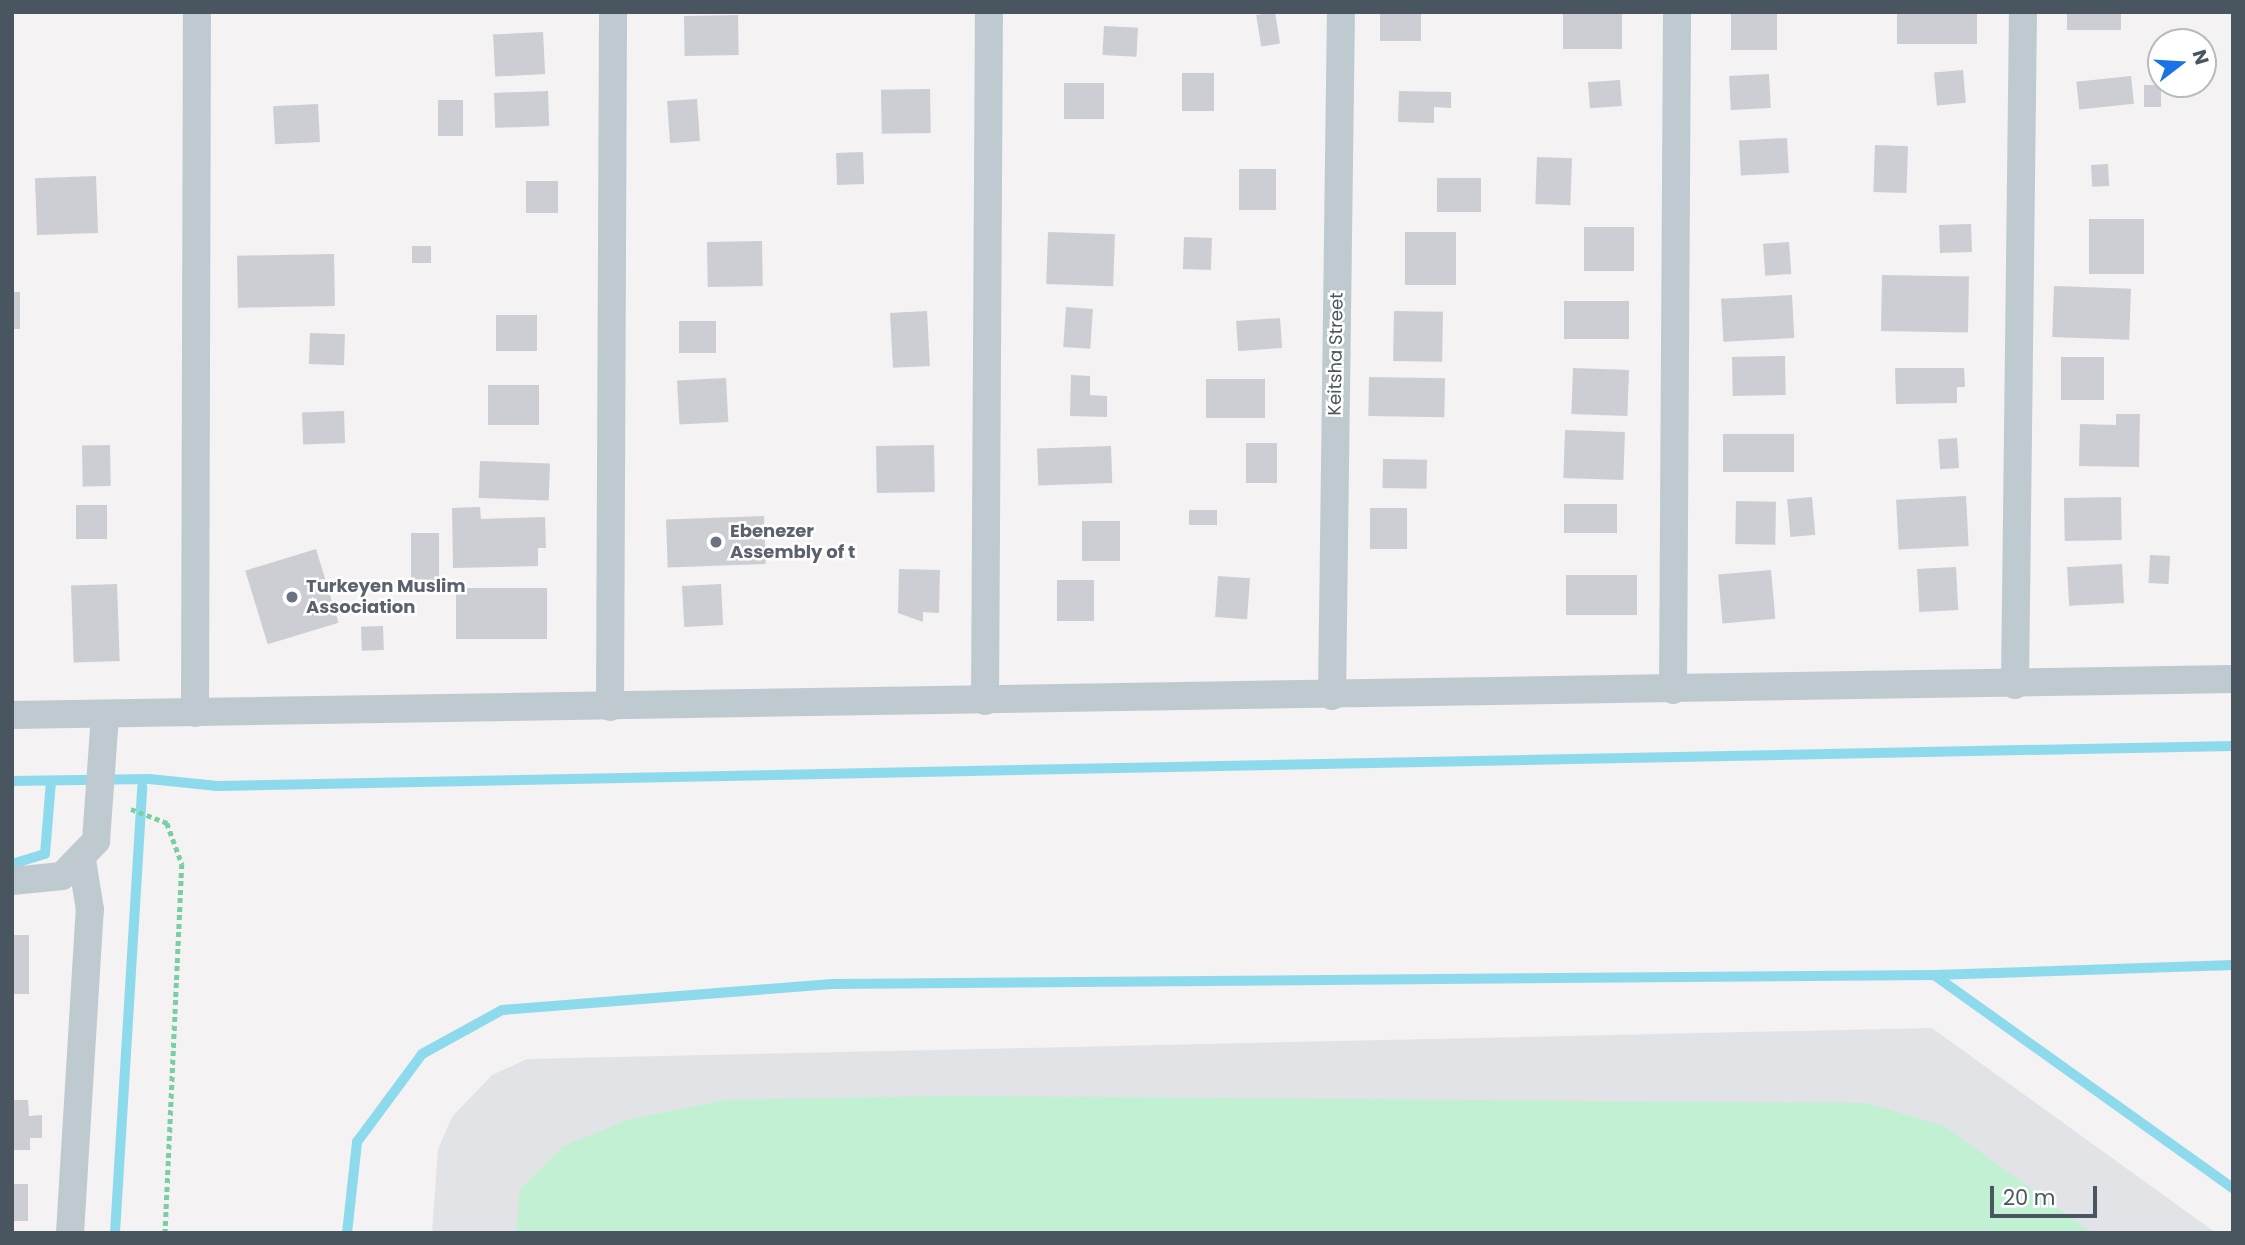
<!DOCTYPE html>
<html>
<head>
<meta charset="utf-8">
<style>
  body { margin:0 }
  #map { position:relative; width:2245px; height:1245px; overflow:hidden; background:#f4f2f2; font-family:Poppins,sans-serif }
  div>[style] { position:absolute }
  .airport>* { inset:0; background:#e1e3e6 }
  .green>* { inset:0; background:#c1f0d3 }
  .stream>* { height:10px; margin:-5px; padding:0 5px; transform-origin:5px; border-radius:5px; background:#8edaed }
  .building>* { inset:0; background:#ccced4; transform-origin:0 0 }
  .path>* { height:4.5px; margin-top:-2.25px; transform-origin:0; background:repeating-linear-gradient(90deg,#79cfa4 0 5px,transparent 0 8.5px) }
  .street>* { height:28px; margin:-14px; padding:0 14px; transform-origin:14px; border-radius:14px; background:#bfc9d0 }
  .dots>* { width:19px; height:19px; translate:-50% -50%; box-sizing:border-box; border:4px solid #fff; border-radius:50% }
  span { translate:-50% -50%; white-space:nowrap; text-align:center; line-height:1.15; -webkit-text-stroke:5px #fff; paint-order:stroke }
  .street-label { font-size:18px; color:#49555f }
  .worship-label { font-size:18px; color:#5b616d; font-weight:700 }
  .left { translate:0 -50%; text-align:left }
  .frame { position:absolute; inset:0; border:14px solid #49555f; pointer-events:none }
  .north { position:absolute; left:2147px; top:28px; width:70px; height:70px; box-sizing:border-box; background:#fff; border:2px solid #b6bbbf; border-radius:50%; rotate:73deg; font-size:19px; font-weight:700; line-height:28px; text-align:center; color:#49555f }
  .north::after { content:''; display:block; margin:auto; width:24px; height:32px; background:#1973e6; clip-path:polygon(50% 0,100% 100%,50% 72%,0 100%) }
  .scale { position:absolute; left:1990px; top:1186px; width:107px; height:32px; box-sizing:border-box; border:4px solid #49555f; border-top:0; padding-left:9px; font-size:21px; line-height:24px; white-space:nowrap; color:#49555f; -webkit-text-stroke:5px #fff; paint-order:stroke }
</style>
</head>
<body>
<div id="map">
  <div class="airport">
    <div style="clip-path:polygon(1932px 1028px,2216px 1233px,432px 1233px,438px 1149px,452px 1117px,492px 1075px,527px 1059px)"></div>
  </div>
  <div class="green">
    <div style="clip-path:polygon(949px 1096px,1866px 1103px,1944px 1126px,2092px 1233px,516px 1233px,520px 1189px,562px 1147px,627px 1120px,725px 1100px)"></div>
  </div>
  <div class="stream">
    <div style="left:12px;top:781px;width:137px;rotate:-0.8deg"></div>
    <div style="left:149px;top:779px;width:69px;rotate:5.8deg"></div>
    <div style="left:218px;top:786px;width:2015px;rotate:-1.14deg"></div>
    <div style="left:12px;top:864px;width:34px;rotate:-17deg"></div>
    <div style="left:45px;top:854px;width:73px;rotate:-85.3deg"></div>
    <div style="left:1934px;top:975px;width:367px;rotate:35.5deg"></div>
    <div style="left:115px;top:1233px;width:447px;rotate:-86.5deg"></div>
    <div style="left:347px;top:1233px;width:92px;rotate:-83.7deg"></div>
    <div style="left:357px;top:1142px;width:109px;rotate:-53.5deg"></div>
    <div style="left:422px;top:1054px;width:91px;rotate:-28.8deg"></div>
    <div style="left:502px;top:1010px;width:334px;rotate:-4.5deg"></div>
    <div style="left:835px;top:984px;width:1099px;rotate:-0.47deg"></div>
    <div style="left:1934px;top:975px;width:299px;rotate:-1.9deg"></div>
  </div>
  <div class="building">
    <div style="left:1275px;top:12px;width:32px;height:19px;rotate:81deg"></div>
    <div style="left:1380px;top:12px;width:41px;height:29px"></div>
    <div style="left:1563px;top:12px;width:59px;height:37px"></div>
    <div style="left:1731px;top:12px;width:46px;height:38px"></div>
    <div style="left:1897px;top:12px;width:80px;height:32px"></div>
    <div style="left:2067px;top:12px;width:54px;height:18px"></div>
    <div style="left:738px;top:15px;width:40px;height:54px;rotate:89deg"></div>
    <div style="left:1104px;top:26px;width:34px;height:29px;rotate:3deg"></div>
    <div style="left:543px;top:32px;width:42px;height:50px;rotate:87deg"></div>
    <div style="left:1963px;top:70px;width:33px;height:29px;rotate:85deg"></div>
    <div style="left:1182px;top:73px;width:32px;height:38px"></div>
    <div style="left:1769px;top:74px;width:34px;height:40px;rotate:87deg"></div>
    <div style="left:2131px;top:76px;width:28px;height:55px;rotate:84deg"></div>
    <div style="left:1620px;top:80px;width:26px;height:32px;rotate:86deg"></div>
    <div style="left:1064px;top:83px;width:40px;height:36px"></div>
    <div style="left:2144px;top:85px;width:17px;height:22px"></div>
    <div style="left:930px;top:89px;width:44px;height:49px;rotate:89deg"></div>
    <div style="left:548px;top:91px;width:35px;height:54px;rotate:88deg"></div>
    <div style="clip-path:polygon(1399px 91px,1451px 92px,1451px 108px,1434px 107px,1434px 123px,1398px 122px)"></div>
    <div style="left:697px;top:99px;width:42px;height:30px;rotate:86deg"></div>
    <div style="left:438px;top:100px;width:25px;height:36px"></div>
    <div style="left:318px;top:104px;width:38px;height:45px;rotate:87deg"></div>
    <div style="left:1787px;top:138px;width:35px;height:48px;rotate:87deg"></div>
    <div style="left:1875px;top:145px;width:33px;height:47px;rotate:2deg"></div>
    <div style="left:863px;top:152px;width:32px;height:27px;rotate:88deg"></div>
    <div style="left:1537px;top:157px;width:35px;height:47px;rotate:2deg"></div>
    <div style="left:2108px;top:164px;width:22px;height:17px;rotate:87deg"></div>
    <div style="left:1239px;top:169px;width:37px;height:41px"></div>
    <div style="left:96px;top:176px;width:57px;height:61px;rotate:88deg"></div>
    <div style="left:1437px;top:178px;width:44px;height:34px"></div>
    <div style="left:558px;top:181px;width:32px;height:32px;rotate:90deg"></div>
    <div style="left:2089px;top:219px;width:55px;height:55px"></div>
    <div style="left:1971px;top:224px;width:28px;height:32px;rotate:88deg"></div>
    <div style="left:1584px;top:227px;width:50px;height:44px"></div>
    <div style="left:1048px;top:232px;width:67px;height:52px;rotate:2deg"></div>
    <div style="left:1405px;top:232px;width:51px;height:53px"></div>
    <div style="left:1184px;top:237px;width:28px;height:32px;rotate:2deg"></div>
    <div style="left:762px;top:241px;width:45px;height:55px;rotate:89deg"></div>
    <div style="left:1789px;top:242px;width:32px;height:26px;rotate:86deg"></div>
    <div style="left:412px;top:246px;width:19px;height:17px"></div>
    <div style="left:334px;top:254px;width:52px;height:97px;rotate:89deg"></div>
    <div style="left:1882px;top:275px;width:87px;height:56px;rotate:1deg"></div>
    <div style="left:2054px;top:286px;width:77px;height:51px;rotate:2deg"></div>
    <div style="left:12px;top:292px;width:8px;height:37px"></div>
    <div style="left:1792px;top:295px;width:43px;height:71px;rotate:87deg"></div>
    <div style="left:1564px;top:301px;width:65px;height:38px"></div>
    <div style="left:1066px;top:307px;width:27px;height:40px;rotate:4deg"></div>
    <div style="left:927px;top:311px;width:55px;height:37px;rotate:87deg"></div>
    <div style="left:1394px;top:311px;width:49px;height:50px;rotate:1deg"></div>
    <div style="left:496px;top:315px;width:41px;height:36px"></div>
    <div style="left:1280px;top:318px;width:30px;height:44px;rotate:86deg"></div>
    <div style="left:679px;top:321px;width:37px;height:32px"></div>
    <div style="left:310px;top:333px;width:35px;height:31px;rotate:2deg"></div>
    <div style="left:1785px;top:356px;width:39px;height:53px;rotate:89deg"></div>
    <div style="left:2061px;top:357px;width:43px;height:43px"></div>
    <div style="left:1573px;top:368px;width:56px;height:46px;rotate:2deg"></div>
    <div style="clip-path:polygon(1895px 368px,1964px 368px,1965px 387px,1957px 387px,1957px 403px,1896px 404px)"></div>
    <div style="clip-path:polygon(1071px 375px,1090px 376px,1090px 395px,1107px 396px,1107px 417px,1070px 416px)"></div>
    <div style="left:1369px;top:377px;width:76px;height:39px;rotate:1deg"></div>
    <div style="left:726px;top:378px;width:44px;height:49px;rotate:87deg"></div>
    <div style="left:1206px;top:379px;width:59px;height:39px"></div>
    <div style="left:488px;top:385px;width:51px;height:40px"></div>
    <div style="left:344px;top:411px;width:32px;height:42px;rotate:88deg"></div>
    <div style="clip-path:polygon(2116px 414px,2140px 414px,2139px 467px,2079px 466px,2080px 424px,2116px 425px)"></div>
    <div style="left:1565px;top:430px;width:60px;height:48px;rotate:2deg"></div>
    <div style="left:1723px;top:434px;width:71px;height:38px"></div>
    <div style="left:1957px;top:438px;width:30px;height:19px;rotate:86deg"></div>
    <div style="left:1246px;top:443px;width:31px;height:40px"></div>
    <div style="left:110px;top:445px;width:41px;height:28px;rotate:89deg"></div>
    <div style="left:934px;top:445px;width:47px;height:58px;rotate:89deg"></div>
    <div style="left:1111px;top:446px;width:37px;height:74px;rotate:88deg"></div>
    <div style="left:1383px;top:459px;width:44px;height:29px;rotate:1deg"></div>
    <div style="left:480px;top:461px;width:70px;height:37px;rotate:2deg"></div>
    <div style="left:1966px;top:496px;width:50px;height:70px;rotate:87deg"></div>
    <div style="left:1812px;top:497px;width:38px;height:25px;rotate:85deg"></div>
    <div style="left:2121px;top:497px;width:43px;height:57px;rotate:89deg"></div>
    <div style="left:1736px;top:501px;width:40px;height:43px;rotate:1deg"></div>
    <div style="left:1564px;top:504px;width:53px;height:29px"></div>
    <div style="left:76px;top:505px;width:31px;height:34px"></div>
    <div style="clip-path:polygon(480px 507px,481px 519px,545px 517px,546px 548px,538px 548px,538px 566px,453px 568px,452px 508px)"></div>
    <div style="left:1370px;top:508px;width:37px;height:41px"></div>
    <div style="left:1189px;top:510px;width:28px;height:15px"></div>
    <div style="left:764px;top:516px;width:48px;height:98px;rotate:88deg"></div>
    <div style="left:1082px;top:521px;width:38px;height:40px"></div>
    <div style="left:411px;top:533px;width:28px;height:48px"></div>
    <div style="left:316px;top:549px;width:77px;height:74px;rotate:73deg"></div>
    <div style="left:2150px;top:555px;width:20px;height:28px;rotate:3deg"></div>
    <div style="left:2122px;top:564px;width:39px;height:55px;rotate:87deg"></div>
    <div style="left:1956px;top:567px;width:43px;height:39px;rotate:87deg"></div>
    <div style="clip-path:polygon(899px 569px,940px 570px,939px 613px,923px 612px,923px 622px,898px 613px)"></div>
    <div style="left:1771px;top:570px;width:49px;height:53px;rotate:85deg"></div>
    <div style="left:1566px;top:575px;width:71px;height:40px"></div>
    <div style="left:1218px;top:576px;width:32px;height:41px;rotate:4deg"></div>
    <div style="left:1057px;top:580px;width:37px;height:41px"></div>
    <div style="left:117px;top:584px;width:77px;height:46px;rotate:88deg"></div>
    <div style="left:721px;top:584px;width:41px;height:39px;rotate:87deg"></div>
    <div style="left:456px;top:588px;width:91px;height:51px"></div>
    <div style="left:383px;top:626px;width:24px;height:22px;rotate:88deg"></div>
    <div style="left:12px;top:935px;width:17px;height:59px"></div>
    <div style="clip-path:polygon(12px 1100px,28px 1100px,29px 1116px,42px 1115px,42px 1138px,30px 1138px,30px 1150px,12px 1150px)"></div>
    <div style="left:12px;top:1184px;width:16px;height:37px"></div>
  </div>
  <div class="path">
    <div style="left:131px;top:809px;width:39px;rotate:21deg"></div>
    <div style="left:167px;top:823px;width:44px;rotate:69.9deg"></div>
    <div style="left:182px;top:864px;width:369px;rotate:92.6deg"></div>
  </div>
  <div class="street">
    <div style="left:2015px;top:685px;width:673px;rotate:-89.32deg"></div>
    <div style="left:1673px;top:690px;width:678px;rotate:-89.66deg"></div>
    <div style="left:1332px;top:696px;width:684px;rotate:-89.25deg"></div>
    <div style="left:985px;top:701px;width:689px;rotate:-89.67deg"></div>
    <div style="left:610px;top:707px;width:695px;rotate:-89.75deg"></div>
    <div style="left:195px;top:713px;width:701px;rotate:-89.84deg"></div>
    <div style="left:12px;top:715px;width:2221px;rotate:-0.93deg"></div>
    <div style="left:12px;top:881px;width:50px;rotate:-5.7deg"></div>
    <div style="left:62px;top:876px;width:49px;rotate:-45.8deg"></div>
    <div style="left:96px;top:841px;width:127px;rotate:-85.9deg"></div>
    <div style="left:70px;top:1233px;width:324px;rotate:-86.5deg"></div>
    <div style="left:90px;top:910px;width:51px;rotate:-99.1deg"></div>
  </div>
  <div class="dots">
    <div style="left:716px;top:542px;background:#6b7280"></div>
    <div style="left:292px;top:597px;background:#6b7280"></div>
  </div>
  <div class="street-label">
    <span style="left:1336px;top:354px;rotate:-89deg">Keitsha Street</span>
  </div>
  <div class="worship-label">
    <span class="left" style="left:730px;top:542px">Ebenezer<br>Assembly of t</span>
    <span class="left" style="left:306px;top:597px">Turkeyen Muslim<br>Association</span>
  </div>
  <div class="frame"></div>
  <div class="north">N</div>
  <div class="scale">20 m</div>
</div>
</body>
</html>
